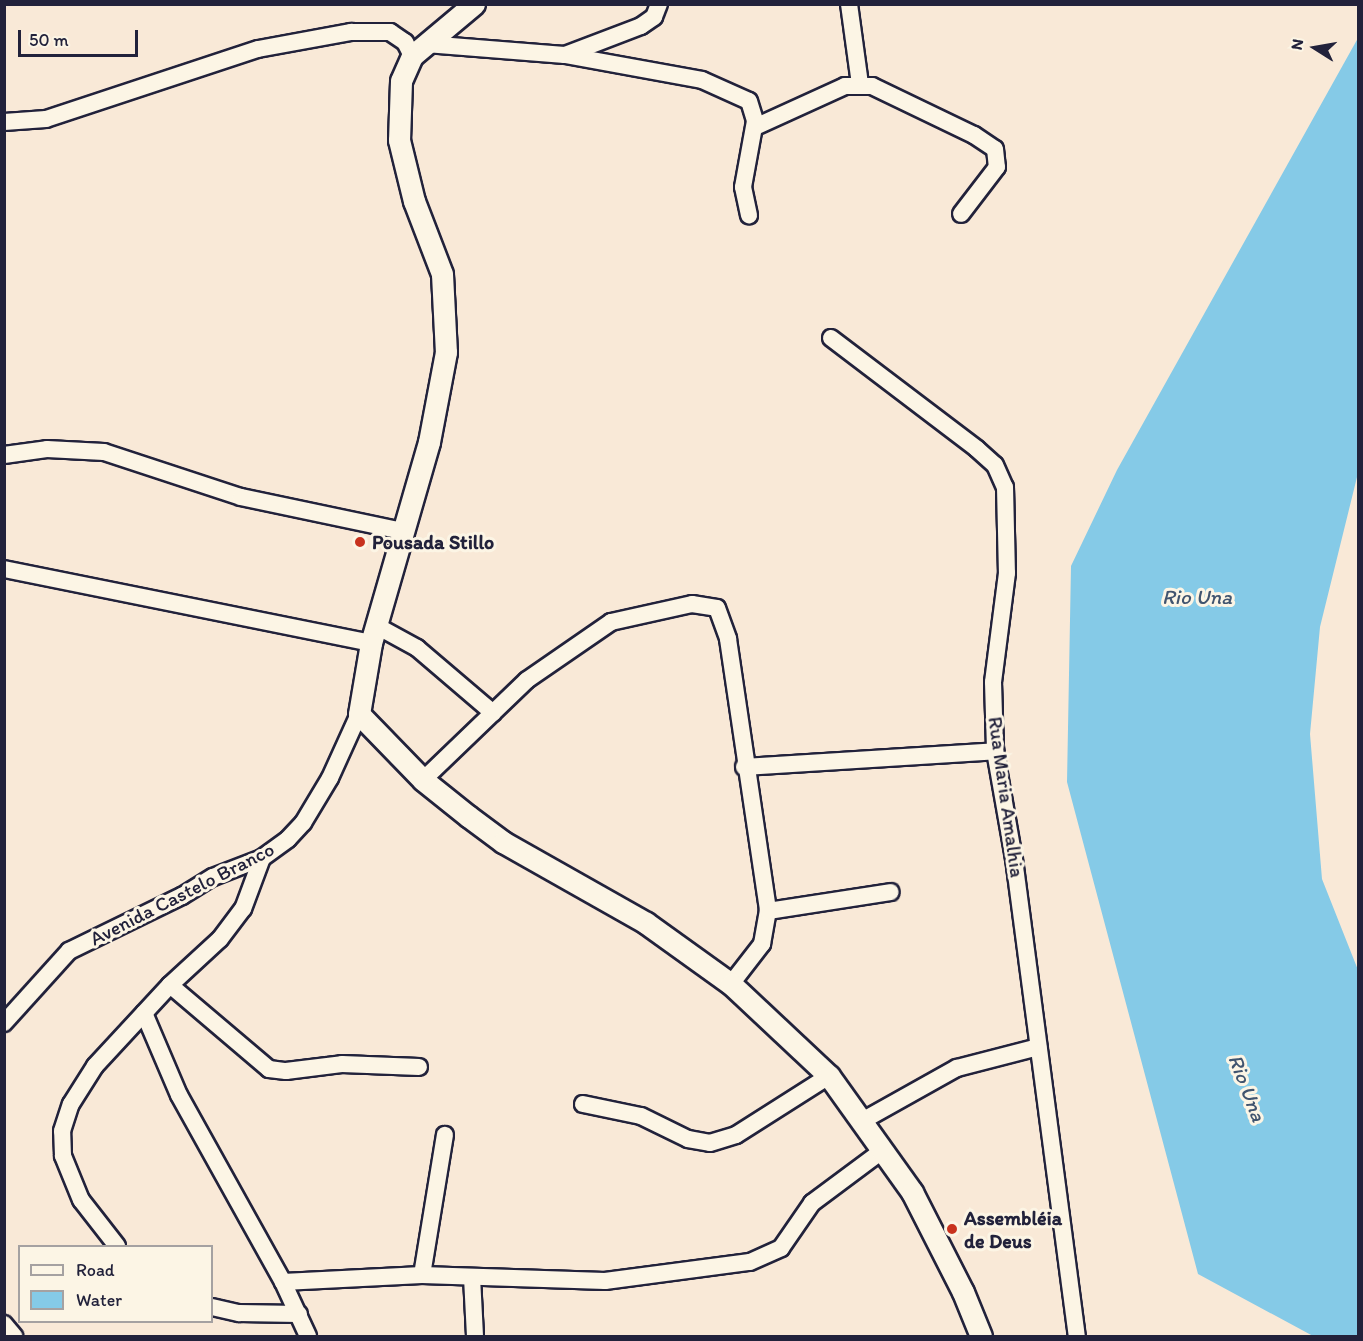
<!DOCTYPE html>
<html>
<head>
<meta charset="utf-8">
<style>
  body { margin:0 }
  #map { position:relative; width:1363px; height:1341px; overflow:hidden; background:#f9e9d7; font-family:Itim,sans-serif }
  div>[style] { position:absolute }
  .water>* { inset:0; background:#85cae7 }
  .roads { filter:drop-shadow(2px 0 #22223b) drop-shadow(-2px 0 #22223b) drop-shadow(0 2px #22223b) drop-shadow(0 -2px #22223b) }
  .minor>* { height:16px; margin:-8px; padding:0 8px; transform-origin:8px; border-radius:8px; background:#fcf5e5 }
  .tertiary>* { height:21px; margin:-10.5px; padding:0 10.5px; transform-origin:10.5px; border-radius:10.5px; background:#fcf5e5 }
  .dots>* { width:16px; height:16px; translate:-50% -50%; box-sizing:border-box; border:3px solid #fcf5e5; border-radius:50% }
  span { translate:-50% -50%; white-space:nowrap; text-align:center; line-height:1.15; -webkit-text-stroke:6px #fcf5e5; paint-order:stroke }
  .poi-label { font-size:20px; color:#22223b; font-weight:700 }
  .left { translate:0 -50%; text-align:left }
  .street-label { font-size:20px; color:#22223b }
  .water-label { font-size:21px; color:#40546f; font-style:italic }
  .frame { position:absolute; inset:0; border:6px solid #22223b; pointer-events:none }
  .legend { position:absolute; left:18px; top:1245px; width:195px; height:78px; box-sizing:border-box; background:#fcf5e5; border:2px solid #a5a1a1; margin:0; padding:8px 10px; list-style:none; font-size:18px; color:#22223b }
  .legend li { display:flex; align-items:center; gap:12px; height:30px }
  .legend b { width:30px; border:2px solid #a5a1a1 }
  .north { position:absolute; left:1285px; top:18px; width:60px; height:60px; -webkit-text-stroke:4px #fcf5e5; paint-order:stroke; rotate:281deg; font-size:16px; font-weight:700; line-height:24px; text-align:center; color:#22223b }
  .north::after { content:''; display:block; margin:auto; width:21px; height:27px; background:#22223b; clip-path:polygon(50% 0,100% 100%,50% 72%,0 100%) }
  .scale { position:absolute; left:18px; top:30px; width:120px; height:27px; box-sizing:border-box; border:3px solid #22223b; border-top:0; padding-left:8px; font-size:18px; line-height:21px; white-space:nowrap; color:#22223b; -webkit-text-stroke:4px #fcf5e5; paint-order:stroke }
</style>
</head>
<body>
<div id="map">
  <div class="water">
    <div style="clip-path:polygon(1358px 38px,1358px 473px,1320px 627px,1310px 734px,1322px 879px,1358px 970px,1358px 1336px,1313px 1336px,1198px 1274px,1067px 782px,1071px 566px,1117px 470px)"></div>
  </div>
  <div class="roads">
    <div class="minor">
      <div style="left:849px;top:4px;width:81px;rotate:82.2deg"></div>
      <div style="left:426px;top:44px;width:139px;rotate:4.5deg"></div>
      <div style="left:565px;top:55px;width:139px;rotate:10.3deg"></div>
      <div style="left:702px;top:80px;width:51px;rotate:24.1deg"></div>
      <div style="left:749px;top:101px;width:21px;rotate:73deg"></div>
      <div style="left:755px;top:121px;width:67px;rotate:100.3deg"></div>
      <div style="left:743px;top:187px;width:29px;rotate:78deg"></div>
      <div style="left:565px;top:55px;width:81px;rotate:-20.9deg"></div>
      <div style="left:641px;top:26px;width:16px;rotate:-35deg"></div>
      <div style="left:654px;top:17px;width:14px;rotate:-69deg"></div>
      <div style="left:4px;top:122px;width:42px;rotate:-4.1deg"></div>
      <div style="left:46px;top:119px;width:223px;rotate:-18.3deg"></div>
      <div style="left:258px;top:49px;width:95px;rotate:-10.4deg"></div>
      <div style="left:351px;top:32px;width:39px"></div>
      <div style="left:390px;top:32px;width:18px;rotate:34deg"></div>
      <div style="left:405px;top:42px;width:16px;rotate:63deg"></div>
      <div style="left:755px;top:127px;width:99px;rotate:-24.5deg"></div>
      <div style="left:845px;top:86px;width:27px"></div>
      <div style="left:872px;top:86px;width:113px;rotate:25.7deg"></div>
      <div style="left:974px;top:135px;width:25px;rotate:34deg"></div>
      <div style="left:995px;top:149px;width:18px;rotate:84deg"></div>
      <div style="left:997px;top:167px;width:59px;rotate:127.5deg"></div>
      <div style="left:831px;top:338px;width:183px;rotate:37.2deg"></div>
      <div style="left:977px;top:449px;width:24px;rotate:42deg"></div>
      <div style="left:995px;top:465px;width:24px;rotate:66deg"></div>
      <div style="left:1005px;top:487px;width:86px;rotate:88.7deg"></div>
      <div style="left:1007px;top:573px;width:110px;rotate:97.3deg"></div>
      <div style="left:993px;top:682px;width:69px;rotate:88.3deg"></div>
      <div style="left:995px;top:751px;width:110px;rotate:80deg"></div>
      <div style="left:1014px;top:859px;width:481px;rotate:82.5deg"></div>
      <div style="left:4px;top:455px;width:43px;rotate:-7.9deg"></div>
      <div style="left:47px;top:449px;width:57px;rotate:3deg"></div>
      <div style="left:104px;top:452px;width:144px;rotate:18.2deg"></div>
      <div style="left:241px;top:497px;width:166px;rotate:11.9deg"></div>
      <div style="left:4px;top:569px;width:374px;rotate:11.4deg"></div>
      <div style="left:375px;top:625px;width:48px;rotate:28.7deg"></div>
      <div style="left:417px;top:648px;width:100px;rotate:40.5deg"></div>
      <div style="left:744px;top:767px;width:252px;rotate:-3.6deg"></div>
      <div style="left:423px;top:780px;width:144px;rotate:-43.9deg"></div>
      <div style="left:527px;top:680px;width:102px;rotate:-34.6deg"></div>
      <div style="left:611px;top:622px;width:83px;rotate:-12.5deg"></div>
      <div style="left:692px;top:604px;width:25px;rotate:9deg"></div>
      <div style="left:717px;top:608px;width:33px;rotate:70deg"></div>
      <div style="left:728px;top:639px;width:275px;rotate:81.6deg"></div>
      <div style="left:731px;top:984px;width:51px;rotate:-52.2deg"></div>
      <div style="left:762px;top:944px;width:34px;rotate:-80deg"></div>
      <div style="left:768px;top:911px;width:124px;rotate:-8.8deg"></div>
      <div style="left:170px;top:985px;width:130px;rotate:40.3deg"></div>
      <div style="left:269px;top:1069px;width:17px;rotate:7deg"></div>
      <div style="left:286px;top:1071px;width:56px;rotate:-7.1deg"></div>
      <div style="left:342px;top:1064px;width:77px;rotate:2.2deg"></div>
      <div style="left:144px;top:1013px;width:89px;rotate:66.9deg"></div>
      <div style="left:179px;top:1095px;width:214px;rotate:60.9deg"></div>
      <div style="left:283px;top:1282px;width:60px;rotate:65.2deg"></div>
      <div style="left:4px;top:1023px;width:97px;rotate:-47.9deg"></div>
      <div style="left:69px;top:951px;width:126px;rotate:-26deg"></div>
      <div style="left:182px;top:896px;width:36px;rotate:-32deg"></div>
      <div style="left:213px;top:877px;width:53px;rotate:-21.2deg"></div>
      <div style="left:262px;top:858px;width:32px;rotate:-36deg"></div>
      <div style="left:288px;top:839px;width:22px;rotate:-47deg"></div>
      <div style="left:303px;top:823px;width:52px;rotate:-59deg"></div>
      <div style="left:330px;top:778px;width:70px;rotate:-65.6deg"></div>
      <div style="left:583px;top:1104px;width:59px;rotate:11.7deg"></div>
      <div style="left:641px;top:1116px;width:52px;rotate:26.1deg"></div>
      <div style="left:688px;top:1139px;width:22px;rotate:10deg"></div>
      <div style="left:710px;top:1143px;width:27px;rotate:-17deg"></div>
      <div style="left:736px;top:1135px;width:110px;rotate:-32.4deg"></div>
      <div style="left:862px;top:1121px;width:109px;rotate:-29.2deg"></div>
      <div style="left:957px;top:1068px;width:84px;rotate:-14.5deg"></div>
      <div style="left:117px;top:1246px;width:58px;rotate:-128deg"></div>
      <div style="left:81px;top:1200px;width:48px;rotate:-112.2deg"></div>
      <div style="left:63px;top:1156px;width:25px;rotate:-92deg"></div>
      <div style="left:62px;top:1131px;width:28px;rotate:-72deg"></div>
      <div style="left:71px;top:1104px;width:45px;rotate:-57.7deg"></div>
      <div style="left:95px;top:1066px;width:110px;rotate:-47.2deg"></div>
      <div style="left:170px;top:985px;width:68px;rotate:-42.6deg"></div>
      <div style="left:220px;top:939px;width:38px;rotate:-53deg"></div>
      <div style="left:243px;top:909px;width:54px;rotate:-69.6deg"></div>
      <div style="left:422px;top:1275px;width:142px;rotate:-80.7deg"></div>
      <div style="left:472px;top:1277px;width:59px;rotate:87.1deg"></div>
      <div style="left:283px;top:1282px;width:139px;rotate:-2.9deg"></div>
      <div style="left:422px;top:1275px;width:183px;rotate:1.9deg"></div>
      <div style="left:605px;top:1281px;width:146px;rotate:-7.5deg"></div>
      <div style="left:750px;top:1262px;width:34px;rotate:-24deg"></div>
      <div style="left:781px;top:1248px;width:55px;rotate:-55.4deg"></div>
      <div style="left:812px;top:1203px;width:89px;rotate:-36.7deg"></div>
      <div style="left:212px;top:1307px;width:28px;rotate:13deg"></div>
      <div style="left:239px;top:1313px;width:60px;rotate:1deg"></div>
      <div style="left:4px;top:1324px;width:16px;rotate:50deg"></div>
    </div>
    <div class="tertiary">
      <div style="left:474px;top:4px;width:81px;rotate:140deg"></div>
      <div style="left:412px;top:56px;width:27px;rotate:114deg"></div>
      <div style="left:401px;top:81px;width:59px;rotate:91.9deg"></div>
      <div style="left:399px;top:140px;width:63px;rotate:76.2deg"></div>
      <div style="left:414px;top:201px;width:78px;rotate:69deg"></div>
      <div style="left:442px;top:274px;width:78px;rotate:87.1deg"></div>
      <div style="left:446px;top:352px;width:92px;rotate:100.7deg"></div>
      <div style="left:429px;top:442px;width:209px;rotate:106.1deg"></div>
      <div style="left:371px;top:643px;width:72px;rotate:99.6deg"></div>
      <div style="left:359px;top:714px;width:92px;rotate:45.9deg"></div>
      <div style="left:423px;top:780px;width:58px;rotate:38.7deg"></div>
      <div style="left:468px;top:816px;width:44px;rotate:36.6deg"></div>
      <div style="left:503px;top:842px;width:164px;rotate:29.5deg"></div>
      <div style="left:646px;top:923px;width:105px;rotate:35.7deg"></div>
      <div style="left:731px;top:984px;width:134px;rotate:43.2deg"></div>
      <div style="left:829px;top:1076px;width:143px;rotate:54.4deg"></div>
      <div style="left:912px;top:1192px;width:112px;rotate:63deg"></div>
      <div style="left:963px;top:1292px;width:48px;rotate:67.8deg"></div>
    </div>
  </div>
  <div class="dots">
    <div style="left:360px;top:542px;background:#c8321e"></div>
    <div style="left:952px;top:1229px;background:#c8321e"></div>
  </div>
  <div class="poi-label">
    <span class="left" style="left:372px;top:542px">Pousada Stillo</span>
    <span class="left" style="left:964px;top:1230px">Assembléia<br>de Deus</span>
  </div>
  <div class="street-label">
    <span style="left:1006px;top:797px;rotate:82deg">Rua Maria Amalhia</span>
    <span style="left:182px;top:894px;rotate:-27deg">Avenida Castelo Branco</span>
  </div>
  <div class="water-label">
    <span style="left:1197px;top:597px">Rio Una</span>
    <span style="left:1247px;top:1088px;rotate:69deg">Rio Una</span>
  </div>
  <div class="frame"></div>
  <ul class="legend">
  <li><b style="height:8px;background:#fcf5e5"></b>Road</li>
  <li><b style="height:16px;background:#85cae7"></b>Water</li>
  </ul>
  <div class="north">N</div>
  <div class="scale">50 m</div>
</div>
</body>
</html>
